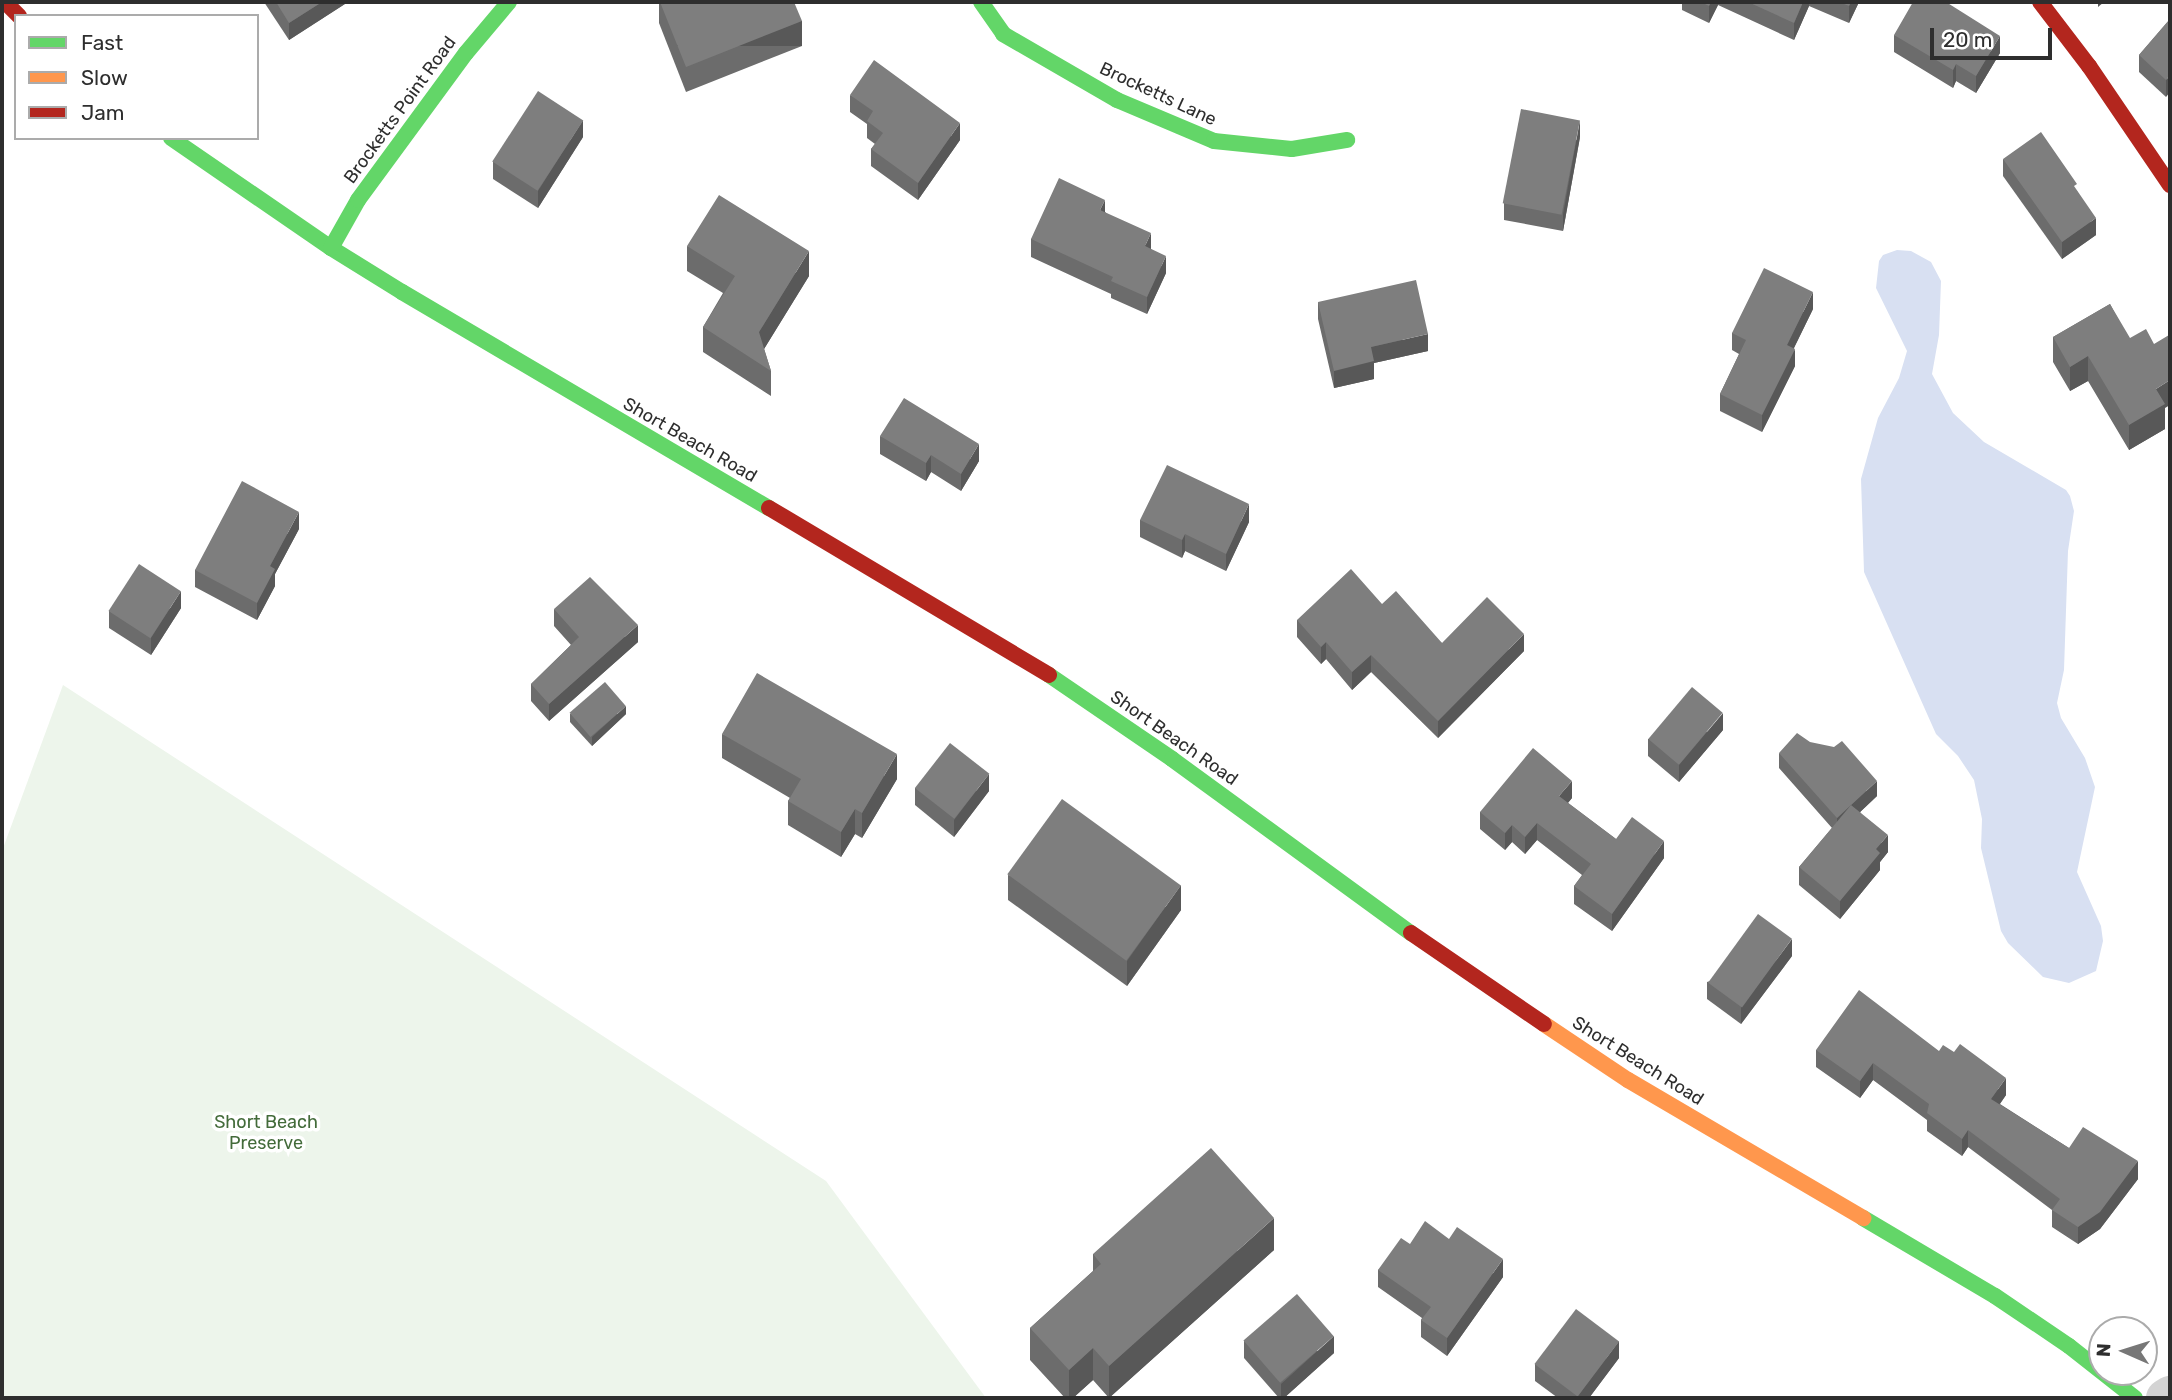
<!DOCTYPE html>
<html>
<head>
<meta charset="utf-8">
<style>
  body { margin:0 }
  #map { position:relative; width:2172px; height:1400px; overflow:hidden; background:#fff; font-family:Rubik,sans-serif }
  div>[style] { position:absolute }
  .green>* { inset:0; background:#edf5eb }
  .water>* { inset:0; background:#d8e0f2 }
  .street>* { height:38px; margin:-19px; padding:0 19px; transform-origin:19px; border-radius:19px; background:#d3d3d3 }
  .fast>* { height:16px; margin:-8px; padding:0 8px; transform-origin:8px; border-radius:8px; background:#63d668 }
  .slow>* { height:16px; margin:-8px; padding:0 8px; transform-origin:8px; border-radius:8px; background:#ff974d }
  .jam>* { height:16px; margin:-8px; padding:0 8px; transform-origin:8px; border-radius:8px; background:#b3261e }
  .wall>* { inset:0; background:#6c6c6c }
  .shaded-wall>* { inset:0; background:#585858; transform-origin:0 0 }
  .building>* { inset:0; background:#7e7e7e; transform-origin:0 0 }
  span { translate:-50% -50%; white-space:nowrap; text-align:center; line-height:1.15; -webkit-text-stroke:7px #fff; paint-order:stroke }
  .street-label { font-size:18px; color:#2e2e2e }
  .park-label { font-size:18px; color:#436b3a }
  .frame { position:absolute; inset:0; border:4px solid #2e2e2e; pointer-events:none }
  .legend { position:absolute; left:14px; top:14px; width:245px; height:126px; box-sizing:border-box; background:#fff; border:2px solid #ababab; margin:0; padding:9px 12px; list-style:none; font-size:21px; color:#2e2e2e }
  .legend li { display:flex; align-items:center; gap:14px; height:35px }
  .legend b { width:35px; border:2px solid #ababab }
  .north { position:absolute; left:2088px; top:1316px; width:70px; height:70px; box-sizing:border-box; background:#fff; border:2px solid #ababab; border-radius:50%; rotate:273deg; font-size:19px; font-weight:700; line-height:28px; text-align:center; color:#2e2e2e }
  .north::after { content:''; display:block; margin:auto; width:24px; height:32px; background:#777; clip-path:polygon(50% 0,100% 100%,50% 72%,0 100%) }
  .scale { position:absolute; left:1930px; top:28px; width:122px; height:32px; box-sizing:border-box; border:4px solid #2e2e2e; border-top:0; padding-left:9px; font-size:21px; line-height:24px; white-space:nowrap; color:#2e2e2e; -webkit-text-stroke:5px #fff; paint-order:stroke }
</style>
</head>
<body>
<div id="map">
  <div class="green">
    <div style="clip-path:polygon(63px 685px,826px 1181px,986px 1398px,2px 1398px,2px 851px)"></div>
  </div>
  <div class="water">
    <div style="clip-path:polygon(1897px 250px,1911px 251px,1931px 262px,1941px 281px,1939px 335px,1932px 374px,1953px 413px,1984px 442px,2066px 490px,2070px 496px,2074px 511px,2068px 551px,2064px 670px,2057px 703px,2061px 718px,2085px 758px,2095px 787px,2077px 872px,2101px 926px,2103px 941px,2096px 971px,2069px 983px,2043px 977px,2008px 943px,2001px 931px,1981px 848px,1982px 819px,1974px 780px,1958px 756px,1936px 734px,1864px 572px,1861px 479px,1878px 418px,1899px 378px,1907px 351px,1876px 288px,1879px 261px,1883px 255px)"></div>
  </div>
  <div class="street">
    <div style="left:2165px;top:1398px;width:6px;rotate:-31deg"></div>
  </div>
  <div class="fast">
    <div style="left:981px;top:2px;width:39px;rotate:55deg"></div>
    <div style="left:1003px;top:34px;width:132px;rotate:30.1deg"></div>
    <div style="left:1117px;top:100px;width:105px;rotate:22.9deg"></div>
    <div style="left:1214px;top:141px;width:78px;rotate:5.9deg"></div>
    <div style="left:1292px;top:149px;width:56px;rotate:-9.3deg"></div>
    <div style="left:171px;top:138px;width:194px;rotate:34.5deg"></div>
    <div style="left:331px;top:248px;width:84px;rotate:31.8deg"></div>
    <div style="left:402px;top:292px;width:426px;rotate:30.5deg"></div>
    <div style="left:331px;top:248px;width:55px;rotate:-60.6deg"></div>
    <div style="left:358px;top:200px;width:182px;rotate:-53.7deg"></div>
    <div style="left:466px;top:53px;width:67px;rotate:-49.9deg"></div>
    <div style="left:1049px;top:675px;width:149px;rotate:34.3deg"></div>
    <div style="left:1172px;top:759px;width:296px;rotate:36.1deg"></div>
    <div style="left:1863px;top:1218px;width:153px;rotate:30.6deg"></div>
    <div style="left:1995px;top:1296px;width:89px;rotate:34deg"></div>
    <div style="left:2069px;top:1346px;width:84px;rotate:38.2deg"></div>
  </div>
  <div class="slow">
    <div style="left:1544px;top:1024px;width:101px;rotate:33.7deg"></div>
    <div style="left:1628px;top:1080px;width:273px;rotate:30.4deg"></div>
  </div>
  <div class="jam">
    <div style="left:5px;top:2px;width:20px;rotate:45deg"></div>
    <div style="left:2040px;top:2px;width:81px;rotate:52.6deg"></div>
    <div style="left:2089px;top:66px;width:144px;rotate:55.8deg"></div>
    <div style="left:769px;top:508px;width:326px;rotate:30.8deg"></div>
    <div style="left:1411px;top:933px;width:161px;rotate:34.4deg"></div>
  </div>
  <div class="wall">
    <div style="clip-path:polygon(264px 2px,348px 2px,289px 40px)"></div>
    <div style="clip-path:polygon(659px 2px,794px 2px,802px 46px,686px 92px,659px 23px)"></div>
    <div style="clip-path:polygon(1682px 2px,1859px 2px,1849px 23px,1809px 6px,1794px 40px,1718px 5px,1709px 23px,1682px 10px)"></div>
    <div style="clip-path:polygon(2170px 19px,2166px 97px,2139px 72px,2139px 55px)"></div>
    <div style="clip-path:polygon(1894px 35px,2000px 53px,1976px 93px,1956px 81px,1953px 88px,1894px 52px)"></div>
    <div style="clip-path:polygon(850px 95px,960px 140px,918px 200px,871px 166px,871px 149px,875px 144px,867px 138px,867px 124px,850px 112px)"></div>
    <div style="clip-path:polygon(583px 137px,538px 208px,493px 179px,493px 162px)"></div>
    <div style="clip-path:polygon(1580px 137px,1563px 231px,1504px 220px,1504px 203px)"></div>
    <div style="clip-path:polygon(2003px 159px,2077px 191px,2096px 235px,2062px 259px,2003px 176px)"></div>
    <div style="clip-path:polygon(1105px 212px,1151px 249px,1166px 273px,1147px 314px,1111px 298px,1111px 294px,1031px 257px,1031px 239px)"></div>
    <div style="clip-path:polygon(687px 246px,809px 276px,764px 349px,771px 371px,771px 396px,703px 352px,703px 327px,723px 293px,687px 271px)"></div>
    <div style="clip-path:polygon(1318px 302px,1428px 351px,1374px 363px,1374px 379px,1334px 388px,1318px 319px)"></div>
    <div style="clip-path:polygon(2110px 304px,2165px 408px,2165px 429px,2129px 450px,2088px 381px,2070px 391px,2053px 362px,2053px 337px)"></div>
    <div style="clip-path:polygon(1813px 309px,1794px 348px,1795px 366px,1762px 432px,1720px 411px,1720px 394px,1739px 354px,1732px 350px,1732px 333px)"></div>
    <div style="clip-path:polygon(880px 436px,979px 461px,961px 491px,931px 472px,926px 481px,880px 454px)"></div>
    <div style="clip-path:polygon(1140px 520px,1249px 522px,1226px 571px,1185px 551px,1182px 558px,1140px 537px)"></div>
    <div style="clip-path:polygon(299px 529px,275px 574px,275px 586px,257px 620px,195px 587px,195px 570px)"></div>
    <div style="clip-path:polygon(1382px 604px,1442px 643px,1524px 651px,1438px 738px,1371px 672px,1352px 690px,1326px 659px,1321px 664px,1297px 637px,1297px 620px)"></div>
    <div style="clip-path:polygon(181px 608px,151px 655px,109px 628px,109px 611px)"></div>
    <div style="clip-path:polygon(554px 609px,638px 642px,549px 721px,531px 701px,531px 684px,571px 645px,554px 626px)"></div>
    <div style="clip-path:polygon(570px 714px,626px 714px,592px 746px,570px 722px)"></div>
    <div style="clip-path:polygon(1723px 730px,1679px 782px,1648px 756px,1648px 739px)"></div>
    <div style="clip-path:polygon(722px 734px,897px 779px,862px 838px,855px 834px,841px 857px,788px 825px,788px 801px,790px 798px,722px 758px)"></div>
    <div style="clip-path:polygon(1779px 753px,1877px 796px,1860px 812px,1888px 852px,1880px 862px,1880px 870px,1840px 919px,1799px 885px,1799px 867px,1832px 828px,1779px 768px)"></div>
    <div style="clip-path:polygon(915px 788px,989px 791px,954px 837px,915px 805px)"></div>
    <div style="clip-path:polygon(1572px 798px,1568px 803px,1616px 839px,1664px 858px,1612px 931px,1574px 904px,1574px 886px,1582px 875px,1537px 840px,1525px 854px,1512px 842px,1505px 850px,1480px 829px,1480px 812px)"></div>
    <div style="clip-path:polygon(1008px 875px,1181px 910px,1127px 986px,1008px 900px)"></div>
    <div style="clip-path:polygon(1792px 956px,1741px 1024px,1707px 999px,1707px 982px)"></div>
    <div style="clip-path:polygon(1816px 1050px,1939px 1051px,2006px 1095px,2000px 1104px,2069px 1148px,2138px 1179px,2100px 1229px,2078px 1244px,2052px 1227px,2052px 1210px,1968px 1147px,1962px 1156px,1927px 1131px,1927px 1120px,1873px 1080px,1860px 1098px,1816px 1067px)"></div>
    <div style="clip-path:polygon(1410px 1244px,1503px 1277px,1447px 1356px,1421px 1337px,1421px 1320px,1422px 1318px,1378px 1287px,1378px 1270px)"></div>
    <div style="clip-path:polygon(1274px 1250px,1109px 1398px,1093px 1380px,1073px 1398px,1065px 1398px,1030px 1360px,1030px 1328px,1093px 1271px,1093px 1254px)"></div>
    <div style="clip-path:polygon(1244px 1341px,1334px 1353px,1284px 1398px,1279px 1398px,1244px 1358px)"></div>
    <div style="clip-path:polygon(1619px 1358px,1589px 1398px,1558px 1398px,1535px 1381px,1535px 1364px)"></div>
  </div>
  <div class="shaded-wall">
    <div style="clip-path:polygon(322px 2px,348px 2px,289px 40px,289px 23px)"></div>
    <div style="clip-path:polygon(1711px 2px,1718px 2px,1718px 5px,1709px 23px,1709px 6px)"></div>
    <div style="clip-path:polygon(1803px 2px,1809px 2px,1809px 6px,1794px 40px,1794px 23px)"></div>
    <div style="clip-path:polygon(1851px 2px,1859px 2px,1849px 23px,1849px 6px)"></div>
    <div style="clip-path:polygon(2098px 2px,2104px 2px,2098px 7px)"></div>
    <div style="left:802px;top:21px;width:25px;height:125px;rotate:90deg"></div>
    <div style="clip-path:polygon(2000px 36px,2000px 53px,1976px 93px,1976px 76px)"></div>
    <div style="clip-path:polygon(1956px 64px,1956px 81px,1953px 88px,1953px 70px)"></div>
    <div style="clip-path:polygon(2170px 75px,2170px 92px,2166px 97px,2166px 80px)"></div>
    <div style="clip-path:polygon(583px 120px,583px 137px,538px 208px,538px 191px)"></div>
    <div style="clip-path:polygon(1580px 120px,1580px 137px,1563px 231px,1563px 214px)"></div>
    <div style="clip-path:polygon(960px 123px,960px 140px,918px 200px,918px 183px)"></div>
    <div style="clip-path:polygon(1105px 200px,1105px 217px,1100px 210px)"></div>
    <div style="clip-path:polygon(2096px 218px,2096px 235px,2062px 259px,2062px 242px)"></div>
    <div style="clip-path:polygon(1151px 233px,1151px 250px,1145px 246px)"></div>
    <div style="clip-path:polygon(809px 251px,809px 276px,759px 357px,759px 332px)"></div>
    <div style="clip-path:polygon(1166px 256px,1166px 273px,1147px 314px,1147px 297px)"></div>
    <div style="clip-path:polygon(1813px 292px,1813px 309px,1787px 362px,1787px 345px)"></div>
    <div style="clip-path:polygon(1428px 334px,1428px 351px,1374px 363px,1374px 379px,1334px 388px,1334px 371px,1371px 347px)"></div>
    <div style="clip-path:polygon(1795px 349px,1795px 366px,1762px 432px,1762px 415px)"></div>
    <div style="clip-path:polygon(2088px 356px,2088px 381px,2070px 391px,2070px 367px)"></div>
    <div style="clip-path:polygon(2170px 380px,2170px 405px,2165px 408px,2165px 429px,2129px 450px,2129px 425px,2156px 389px)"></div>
    <div style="clip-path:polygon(979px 444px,979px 461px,961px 491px,961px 474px)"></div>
    <div style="clip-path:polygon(931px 455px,931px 472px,926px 481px,926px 463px)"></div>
    <div style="clip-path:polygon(1249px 504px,1249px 522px,1226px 571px,1226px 554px)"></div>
    <div style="clip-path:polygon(299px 512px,299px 529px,275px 574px,275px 586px,257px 620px,257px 603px,270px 566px)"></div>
    <div style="clip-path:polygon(1185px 534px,1185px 551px,1182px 558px,1182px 540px)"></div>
    <div style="clip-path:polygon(181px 591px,181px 608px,151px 655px,151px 638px)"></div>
    <div style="clip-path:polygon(638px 625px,638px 642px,549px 721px,549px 704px)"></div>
    <div style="clip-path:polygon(1524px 634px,1524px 651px,1438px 738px,1438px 721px)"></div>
    <div style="clip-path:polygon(1326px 642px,1326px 659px,1321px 664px,1321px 647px)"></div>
    <div style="clip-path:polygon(1371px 655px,1371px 672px,1352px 690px,1352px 672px)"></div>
    <div style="clip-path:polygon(626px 706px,626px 714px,592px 746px,592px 737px)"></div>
    <div style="clip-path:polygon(1723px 713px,1723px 730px,1679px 782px,1679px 765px)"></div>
    <div style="clip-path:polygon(897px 754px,897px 779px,862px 838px,862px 813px)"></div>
    <div style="clip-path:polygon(989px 774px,989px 791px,954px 837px,954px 820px)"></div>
    <div style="clip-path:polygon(1572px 781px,1572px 798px,1559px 813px,1559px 796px)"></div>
    <div style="clip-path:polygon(1877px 781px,1877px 796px,1837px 834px,1837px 818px)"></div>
    <div style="clip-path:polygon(855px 809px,855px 834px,841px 857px,841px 832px)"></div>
    <div style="clip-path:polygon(1537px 823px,1537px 840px,1525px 854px,1525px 837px)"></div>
    <div style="clip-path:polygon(1512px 825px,1512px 842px,1505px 850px,1505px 833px)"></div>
    <div style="clip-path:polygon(1888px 835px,1888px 852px,1880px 862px,1880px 870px,1840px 919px,1840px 901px,1876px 849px)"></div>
    <div style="clip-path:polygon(1664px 841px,1664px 858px,1612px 931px,1612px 914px)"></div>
    <div style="clip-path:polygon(1181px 885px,1181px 910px,1127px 986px,1127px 961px)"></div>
    <div style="clip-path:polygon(1792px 939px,1792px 956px,1741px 1024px,1741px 1007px)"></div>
    <div style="clip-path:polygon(1873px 1063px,1873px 1080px,1860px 1098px,1860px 1081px)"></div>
    <div style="clip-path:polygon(2006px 1078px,2006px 1095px,1991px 1116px,1991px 1099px)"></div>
    <div style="clip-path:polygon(1968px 1130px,1968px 1147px,1962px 1156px,1962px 1139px)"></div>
    <div style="clip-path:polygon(2138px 1161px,2138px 1179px,2100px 1229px,2078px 1244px,2078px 1227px)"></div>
    <div style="clip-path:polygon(1274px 1218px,1274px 1250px,1109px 1398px,1109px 1366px)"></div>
    <div style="clip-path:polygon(1503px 1259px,1503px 1277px,1447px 1356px,1447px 1338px)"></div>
    <div style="clip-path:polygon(1334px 1336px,1334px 1353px,1284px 1398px,1281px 1398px,1281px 1384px)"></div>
    <div style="clip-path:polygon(1619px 1341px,1619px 1358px,1589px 1398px,1578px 1398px,1578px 1396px)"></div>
    <div style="clip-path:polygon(1093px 1348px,1093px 1380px,1073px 1398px,1069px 1398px,1069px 1370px)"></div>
  </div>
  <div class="building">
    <div style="clip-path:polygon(276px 2px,322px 2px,289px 23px)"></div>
    <div style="clip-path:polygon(660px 2px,794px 2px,802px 21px,686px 67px)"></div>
    <div style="clip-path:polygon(1701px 2px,1711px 2px,1709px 6px)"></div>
    <div style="clip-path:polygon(1748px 2px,1803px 2px,1794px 23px)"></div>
    <div style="clip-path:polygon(1839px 2px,1851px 2px,1849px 6px)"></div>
    <div style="clip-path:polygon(1913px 2px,1946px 2px,2000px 36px,1976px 76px,1956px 64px,1953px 70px,1894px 35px)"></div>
    <div style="clip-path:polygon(2170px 19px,2170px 75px,2166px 80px,2139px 55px)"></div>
    <div style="clip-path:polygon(874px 60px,960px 123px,918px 183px,871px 149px,883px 133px,867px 121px,873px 111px,850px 95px)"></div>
    <div style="left:538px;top:91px;width:54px;height:84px;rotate:33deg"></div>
    <div style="left:1521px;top:109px;width:60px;height:96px;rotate:11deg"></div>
    <div style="clip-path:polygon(2041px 132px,2077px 184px,2074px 186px,2096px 218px,2062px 242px,2003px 159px)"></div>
    <div style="clip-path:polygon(1059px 178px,1105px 200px,1100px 210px,1151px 233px,1145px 246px,1166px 256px,1147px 297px,1111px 281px,1113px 277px,1031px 239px)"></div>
    <div style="clip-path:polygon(719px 195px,809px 251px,759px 332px,771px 371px,703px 327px,735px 276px,687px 246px)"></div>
    <div style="clip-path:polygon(1764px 268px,1813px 292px,1787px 345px,1795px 349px,1762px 415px,1720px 394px,1746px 340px,1732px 333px)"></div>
    <div style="clip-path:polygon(1416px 280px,1428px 334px,1371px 347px,1374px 361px,1334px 371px,1318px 302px)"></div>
    <div style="clip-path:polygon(2110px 304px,2130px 338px,2146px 329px,2154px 344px,2169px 335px,2170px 338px,2170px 380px,2156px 389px,2165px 404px,2129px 425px,2088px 356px,2070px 367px,2053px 337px)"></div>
    <div style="clip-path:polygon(904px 398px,979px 444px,961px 474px,931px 455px,926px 463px,880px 436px)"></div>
    <div style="clip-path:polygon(1167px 465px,1249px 504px,1226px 554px,1185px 534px,1182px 540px,1140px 520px)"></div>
    <div style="clip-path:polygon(242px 481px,299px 512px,270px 566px,275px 569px,257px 603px,195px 570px)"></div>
    <div style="left:139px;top:564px;width:50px;height:56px;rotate:33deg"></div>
    <div style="clip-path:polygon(1351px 569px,1382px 604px,1396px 591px,1442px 643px,1487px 597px,1524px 634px,1438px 721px,1371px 655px,1352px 672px,1326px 642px,1321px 647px,1297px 620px)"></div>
    <div style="clip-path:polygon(590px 577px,638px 625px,549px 704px,531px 684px,579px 637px,554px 609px)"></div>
    <div style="clip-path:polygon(757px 673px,897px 754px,862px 813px,855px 809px,841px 832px,788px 801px,801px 779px,722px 734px)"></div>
    <div style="left:605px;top:682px;width:32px;height:47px;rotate:49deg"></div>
    <div style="left:1692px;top:687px;width:40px;height:68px;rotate:40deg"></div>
    <div style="clip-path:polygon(1797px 733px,1810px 742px,1834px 747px,1842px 741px,1877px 781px,1837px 818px,1779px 753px)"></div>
    <div style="left:950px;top:743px;width:50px;height:57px;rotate:38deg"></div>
    <div style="clip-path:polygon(1533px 748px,1572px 781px,1559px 796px,1616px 839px,1632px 817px,1664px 841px,1612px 914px,1574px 886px,1591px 864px,1537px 823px,1525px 837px,1512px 825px,1505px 833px,1480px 812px)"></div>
    <div style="left:1062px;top:799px;width:147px;height:93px;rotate:36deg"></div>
    <div style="clip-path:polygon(1851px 805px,1888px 835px,1876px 849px,1880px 853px,1840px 901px,1799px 867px)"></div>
    <div style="left:1758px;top:914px;width:42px;height:85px;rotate:36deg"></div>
    <div style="clip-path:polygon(1859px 990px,1939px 1051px,1943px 1045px,1954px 1052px,1960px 1044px,2006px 1078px,1991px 1099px,2069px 1148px,2083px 1127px,2138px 1161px,2100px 1212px,2078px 1227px,2052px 1210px,2060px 1199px,1968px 1130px,1962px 1139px,1927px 1113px,1929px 1104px,1873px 1063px,1860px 1081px,1816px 1050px)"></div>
    <div style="clip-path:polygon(1211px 1148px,1274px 1218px,1109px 1366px,1093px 1348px,1069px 1370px,1030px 1328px,1101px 1264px,1093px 1254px)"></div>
    <div style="clip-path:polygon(1425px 1221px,1449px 1239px,1457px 1227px,1503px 1259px,1447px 1338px,1421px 1320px,1431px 1307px,1378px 1270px,1401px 1238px,1410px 1244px)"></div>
    <div style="left:1297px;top:1294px;width:56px;height:71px;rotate:49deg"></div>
    <div style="left:1576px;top:1309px;width:54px;height:69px;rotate:37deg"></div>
  </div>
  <div class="street-label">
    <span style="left:1158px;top:94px;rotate:25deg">Brocketts Lane</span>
    <span style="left:400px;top:110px;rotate:-54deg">Brocketts Point Road</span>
    <span style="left:690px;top:440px;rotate:30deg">Short Beach Road</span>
    <span style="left:1174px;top:738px;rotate:35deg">Short Beach Road</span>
    <span style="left:1638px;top:1061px;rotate:32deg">Short Beach Road</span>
  </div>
  <div class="park-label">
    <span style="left:266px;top:1133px">Short Beach<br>Preserve</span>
  </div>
  <div class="frame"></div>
  <ul class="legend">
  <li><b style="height:9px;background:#63d668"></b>Fast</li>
  <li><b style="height:9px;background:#ff974d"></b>Slow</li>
  <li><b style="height:9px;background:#b3261e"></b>Jam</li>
  </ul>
  <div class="north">N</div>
  <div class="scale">20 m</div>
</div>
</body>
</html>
